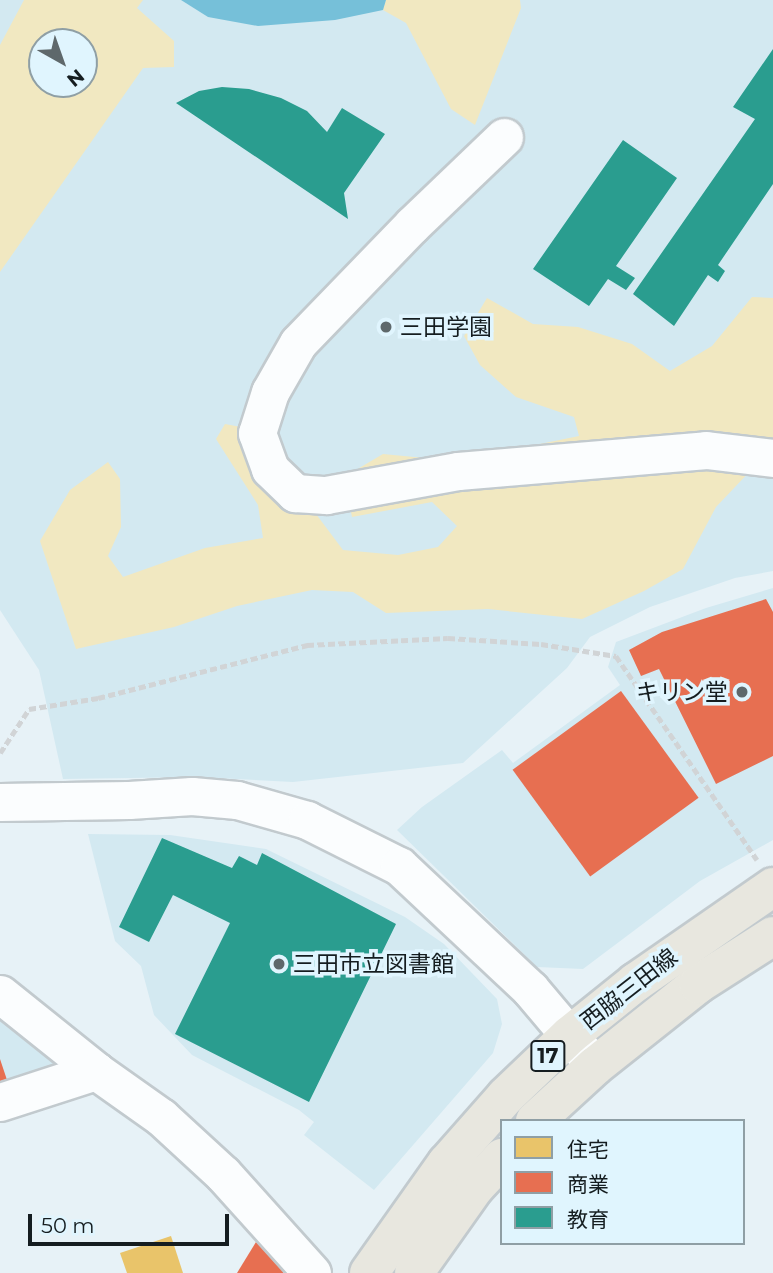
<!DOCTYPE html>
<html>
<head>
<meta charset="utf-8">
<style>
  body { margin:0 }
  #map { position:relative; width:773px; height:1273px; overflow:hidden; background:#e7f2f7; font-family:Montserrat,"Noto Sans JP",sans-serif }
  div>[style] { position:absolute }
  .built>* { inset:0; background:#d3e9f1 }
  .green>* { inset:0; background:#f1e8c1 }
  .water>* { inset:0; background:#76c0d9 }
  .homes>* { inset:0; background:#e9c46a }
  .shops>* { inset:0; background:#e76f51; transform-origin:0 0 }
  .schools>* { inset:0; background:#2a9d8f }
  .path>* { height:4.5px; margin-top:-2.25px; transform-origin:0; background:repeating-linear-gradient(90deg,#d1d4d6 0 7px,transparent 0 10.5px) }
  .roads { filter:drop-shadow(2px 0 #c2cace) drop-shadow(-2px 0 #c2cace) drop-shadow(0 2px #c2cace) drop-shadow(0 -2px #c2cace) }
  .minor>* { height:37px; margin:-18.5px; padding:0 18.5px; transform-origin:18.5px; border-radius:18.5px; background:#fbfdfe }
  .major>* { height:38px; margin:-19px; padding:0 19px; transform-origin:19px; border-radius:19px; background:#e8e7df }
  .dots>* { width:19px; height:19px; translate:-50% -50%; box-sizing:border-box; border:4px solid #e0f5fe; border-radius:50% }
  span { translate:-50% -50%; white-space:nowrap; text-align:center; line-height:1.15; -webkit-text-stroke:7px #e0f5fe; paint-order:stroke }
  .shield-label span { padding:2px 5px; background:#e0f5fe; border:2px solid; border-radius:5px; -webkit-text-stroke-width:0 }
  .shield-label { font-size:21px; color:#151d20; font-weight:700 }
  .poi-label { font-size:23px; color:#151d20 }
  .left { translate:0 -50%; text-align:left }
  .right { translate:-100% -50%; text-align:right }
  .street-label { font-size:23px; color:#151d20 }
  .legend { position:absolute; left:500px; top:1119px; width:245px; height:126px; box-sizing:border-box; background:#e0f5fe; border:2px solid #8f9fa5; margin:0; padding:9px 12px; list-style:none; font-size:21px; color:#151d20 }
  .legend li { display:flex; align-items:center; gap:14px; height:35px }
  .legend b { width:35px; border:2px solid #8f9fa5 }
  .north { position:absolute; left:28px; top:28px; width:70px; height:70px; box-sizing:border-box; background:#e0f5fe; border:2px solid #8f9fa5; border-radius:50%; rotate:140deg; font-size:19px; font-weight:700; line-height:28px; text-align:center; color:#151d20 }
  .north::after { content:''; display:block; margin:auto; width:24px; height:32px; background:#5e686b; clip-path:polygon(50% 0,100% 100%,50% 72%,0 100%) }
  .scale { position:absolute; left:28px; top:1214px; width:201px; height:32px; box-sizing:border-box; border:4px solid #151d20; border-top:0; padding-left:9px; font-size:21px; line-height:24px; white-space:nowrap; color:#151d20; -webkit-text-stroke:5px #e0f5fe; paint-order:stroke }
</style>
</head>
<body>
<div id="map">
  <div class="built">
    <div style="clip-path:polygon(evenodd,0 0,773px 0,773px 571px,735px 578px,650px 607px,590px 637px,567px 668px,463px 763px,293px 782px,197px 777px,63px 779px,39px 670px,0 610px,0 0,42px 42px,84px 42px,84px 84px,42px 84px,42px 42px)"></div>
    <div style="clip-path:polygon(773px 588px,773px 840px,700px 881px,583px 969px,537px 967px,397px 830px,422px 807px,502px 750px,513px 763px,620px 685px,608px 667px,616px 642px,706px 608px)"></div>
    <div style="clip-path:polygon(88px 834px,170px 835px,266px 849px,405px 917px,444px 944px,497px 999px,502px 1024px,493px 1053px,374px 1190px,304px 1135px,314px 1122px,299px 1110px,192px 1055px,154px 1015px,141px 966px,115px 941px)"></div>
    <div style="clip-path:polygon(0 1005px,69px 1061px,0 1093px)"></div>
  </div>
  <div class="green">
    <div style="clip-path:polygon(evenodd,24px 0,143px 0,137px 8px,174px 41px,174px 67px,143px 68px,0 272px,0 45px,24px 0,84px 42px,84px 84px,42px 84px,42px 42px,84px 42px)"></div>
    <div style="clip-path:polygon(386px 0,520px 0,521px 8px,475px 125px,451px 109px,406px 23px,383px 10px)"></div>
    <div style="clip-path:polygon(752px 297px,773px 298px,773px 447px,716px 507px,683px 569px,644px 591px,582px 619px,488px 609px,386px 613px,353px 592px,312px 590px,237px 606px,174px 627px,76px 649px,40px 541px,70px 490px,108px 462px,120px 479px,121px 527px,108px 556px,123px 577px,205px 548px,263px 538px,258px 505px,216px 439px,225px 424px,241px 427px,294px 510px,316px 514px,343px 550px,398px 555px,438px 547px,457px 526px,432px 502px,352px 517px,344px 477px,383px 454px,456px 461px,579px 436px,574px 417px,516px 397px,480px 365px,464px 336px,487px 298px,533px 324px,578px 327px,632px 344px,670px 371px,712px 346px)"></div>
  </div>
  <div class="water">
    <div style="clip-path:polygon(181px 0,386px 0,383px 10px,335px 20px,258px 26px,208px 17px)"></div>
  </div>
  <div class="homes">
    <div style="clip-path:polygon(171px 1236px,183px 1273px,127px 1273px,120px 1253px)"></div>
  </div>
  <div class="shops">
    <div style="clip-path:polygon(766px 599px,773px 612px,773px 756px,716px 784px,659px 669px,641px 676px,629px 650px,662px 632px)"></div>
    <div style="left:621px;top:691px;width:132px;height:134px;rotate:54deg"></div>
    <div style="clip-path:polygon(0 1059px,9px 1086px,0 1089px)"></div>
    <div style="clip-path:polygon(256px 1242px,289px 1261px,283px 1273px,237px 1273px)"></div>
  </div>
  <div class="schools">
    <div style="clip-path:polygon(773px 49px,773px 184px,718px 265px,725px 271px,718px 282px,708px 275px,674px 326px,633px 294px,755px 119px,733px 107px)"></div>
    <div style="clip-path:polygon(222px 87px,249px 89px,281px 98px,307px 111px,327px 132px,342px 108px,385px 134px,344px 193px,348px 219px,176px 103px,199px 91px)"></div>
    <div style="clip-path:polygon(623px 140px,677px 178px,616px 266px,635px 278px,626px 290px,608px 279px,589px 306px,533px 269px)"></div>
    <div style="clip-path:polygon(162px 838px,232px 868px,239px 856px,257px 865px,262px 853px,396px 924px,309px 1102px,175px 1034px,230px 923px,173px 895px,149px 942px,119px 927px)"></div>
  </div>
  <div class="path">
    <div style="left:0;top:753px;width:53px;rotate:-56.6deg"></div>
    <div style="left:29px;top:709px;width:70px;rotate:-9.1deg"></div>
    <div style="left:98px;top:698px;width:216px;rotate:-14.2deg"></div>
    <div style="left:307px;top:645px;width:141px;rotate:-2.8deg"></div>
    <div style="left:448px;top:638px;width:93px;rotate:3.7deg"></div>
    <div style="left:541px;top:644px;width:76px;rotate:9.1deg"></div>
    <div style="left:616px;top:656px;width:248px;rotate:55.3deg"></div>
  </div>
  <div class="roads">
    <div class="minor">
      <div style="left:504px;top:137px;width:127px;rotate:136.3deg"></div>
      <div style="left:412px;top:225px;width:164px;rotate:134deg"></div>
      <div style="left:298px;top:343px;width:56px;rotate:119.7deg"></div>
      <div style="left:270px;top:392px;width:43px;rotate:107.6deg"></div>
      <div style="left:257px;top:433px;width:38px;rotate:70deg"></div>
      <div style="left:270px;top:469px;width:35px;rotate:44deg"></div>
      <div style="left:295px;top:493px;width:31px;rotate:4deg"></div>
      <div style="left:326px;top:495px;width:134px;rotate:-10.3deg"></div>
      <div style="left:458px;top:471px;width:249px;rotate:-4.8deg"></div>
      <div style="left:706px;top:450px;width:67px;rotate:6.8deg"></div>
      <div style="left:0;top:802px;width:129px;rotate:-0.9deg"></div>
      <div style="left:129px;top:800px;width:63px;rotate:-3.6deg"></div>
      <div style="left:192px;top:796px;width:45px;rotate:5.1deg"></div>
      <div style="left:237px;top:800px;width:73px;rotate:15.9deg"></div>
      <div style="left:307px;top:820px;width:103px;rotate:26.6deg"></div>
      <div style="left:399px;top:866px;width:180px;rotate:43.2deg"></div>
      <div style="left:530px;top:989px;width:93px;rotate:49.8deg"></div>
      <div style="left:0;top:994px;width:123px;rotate:38.7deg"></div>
      <div style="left:0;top:1102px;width:101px;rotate:-17.9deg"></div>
      <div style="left:96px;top:1071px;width:80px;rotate:35.3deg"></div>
      <div style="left:161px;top:1117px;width:84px;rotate:42.6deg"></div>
      <div style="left:223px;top:1174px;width:133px;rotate:48deg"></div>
    </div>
    <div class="major">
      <div style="left:535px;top:1121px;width:81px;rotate:-42.5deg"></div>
      <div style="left:595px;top:1066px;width:132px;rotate:-38.5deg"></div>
      <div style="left:698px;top:984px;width:89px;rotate:-32.6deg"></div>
      <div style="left:369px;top:1273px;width:135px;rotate:-54.7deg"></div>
      <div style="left:447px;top:1163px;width:89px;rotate:-48.6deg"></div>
      <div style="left:506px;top:1096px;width:88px;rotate:-43.6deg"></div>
      <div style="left:570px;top:1035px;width:85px;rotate:-38.8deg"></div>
      <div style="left:636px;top:982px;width:167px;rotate:-34.7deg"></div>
      <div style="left:414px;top:1273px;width:105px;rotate:-54.7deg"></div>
      <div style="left:475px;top:1187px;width:40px;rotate:-47deg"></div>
    </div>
  </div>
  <div class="dots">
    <div style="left:386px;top:327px;background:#5e686b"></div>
    <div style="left:742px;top:692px;background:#5e686b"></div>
    <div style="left:279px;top:964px;background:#5e686b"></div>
  </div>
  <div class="shield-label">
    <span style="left:548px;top:1056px">17</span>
  </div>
  <div class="poi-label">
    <span class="left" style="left:400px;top:327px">三田学園</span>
    <span class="right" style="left:728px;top:692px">キリン堂</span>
    <span class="left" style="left:293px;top:964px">三田市立図書館</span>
  </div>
  <div class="street-label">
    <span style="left:629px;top:989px;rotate:-38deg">西脇三田線</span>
  </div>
  <ul class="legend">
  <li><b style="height:19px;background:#e9c46a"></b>住宅</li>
  <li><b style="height:19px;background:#e76f51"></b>商業</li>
  <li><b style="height:19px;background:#2a9d8f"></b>教育</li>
  </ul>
  <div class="north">N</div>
  <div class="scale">50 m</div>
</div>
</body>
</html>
